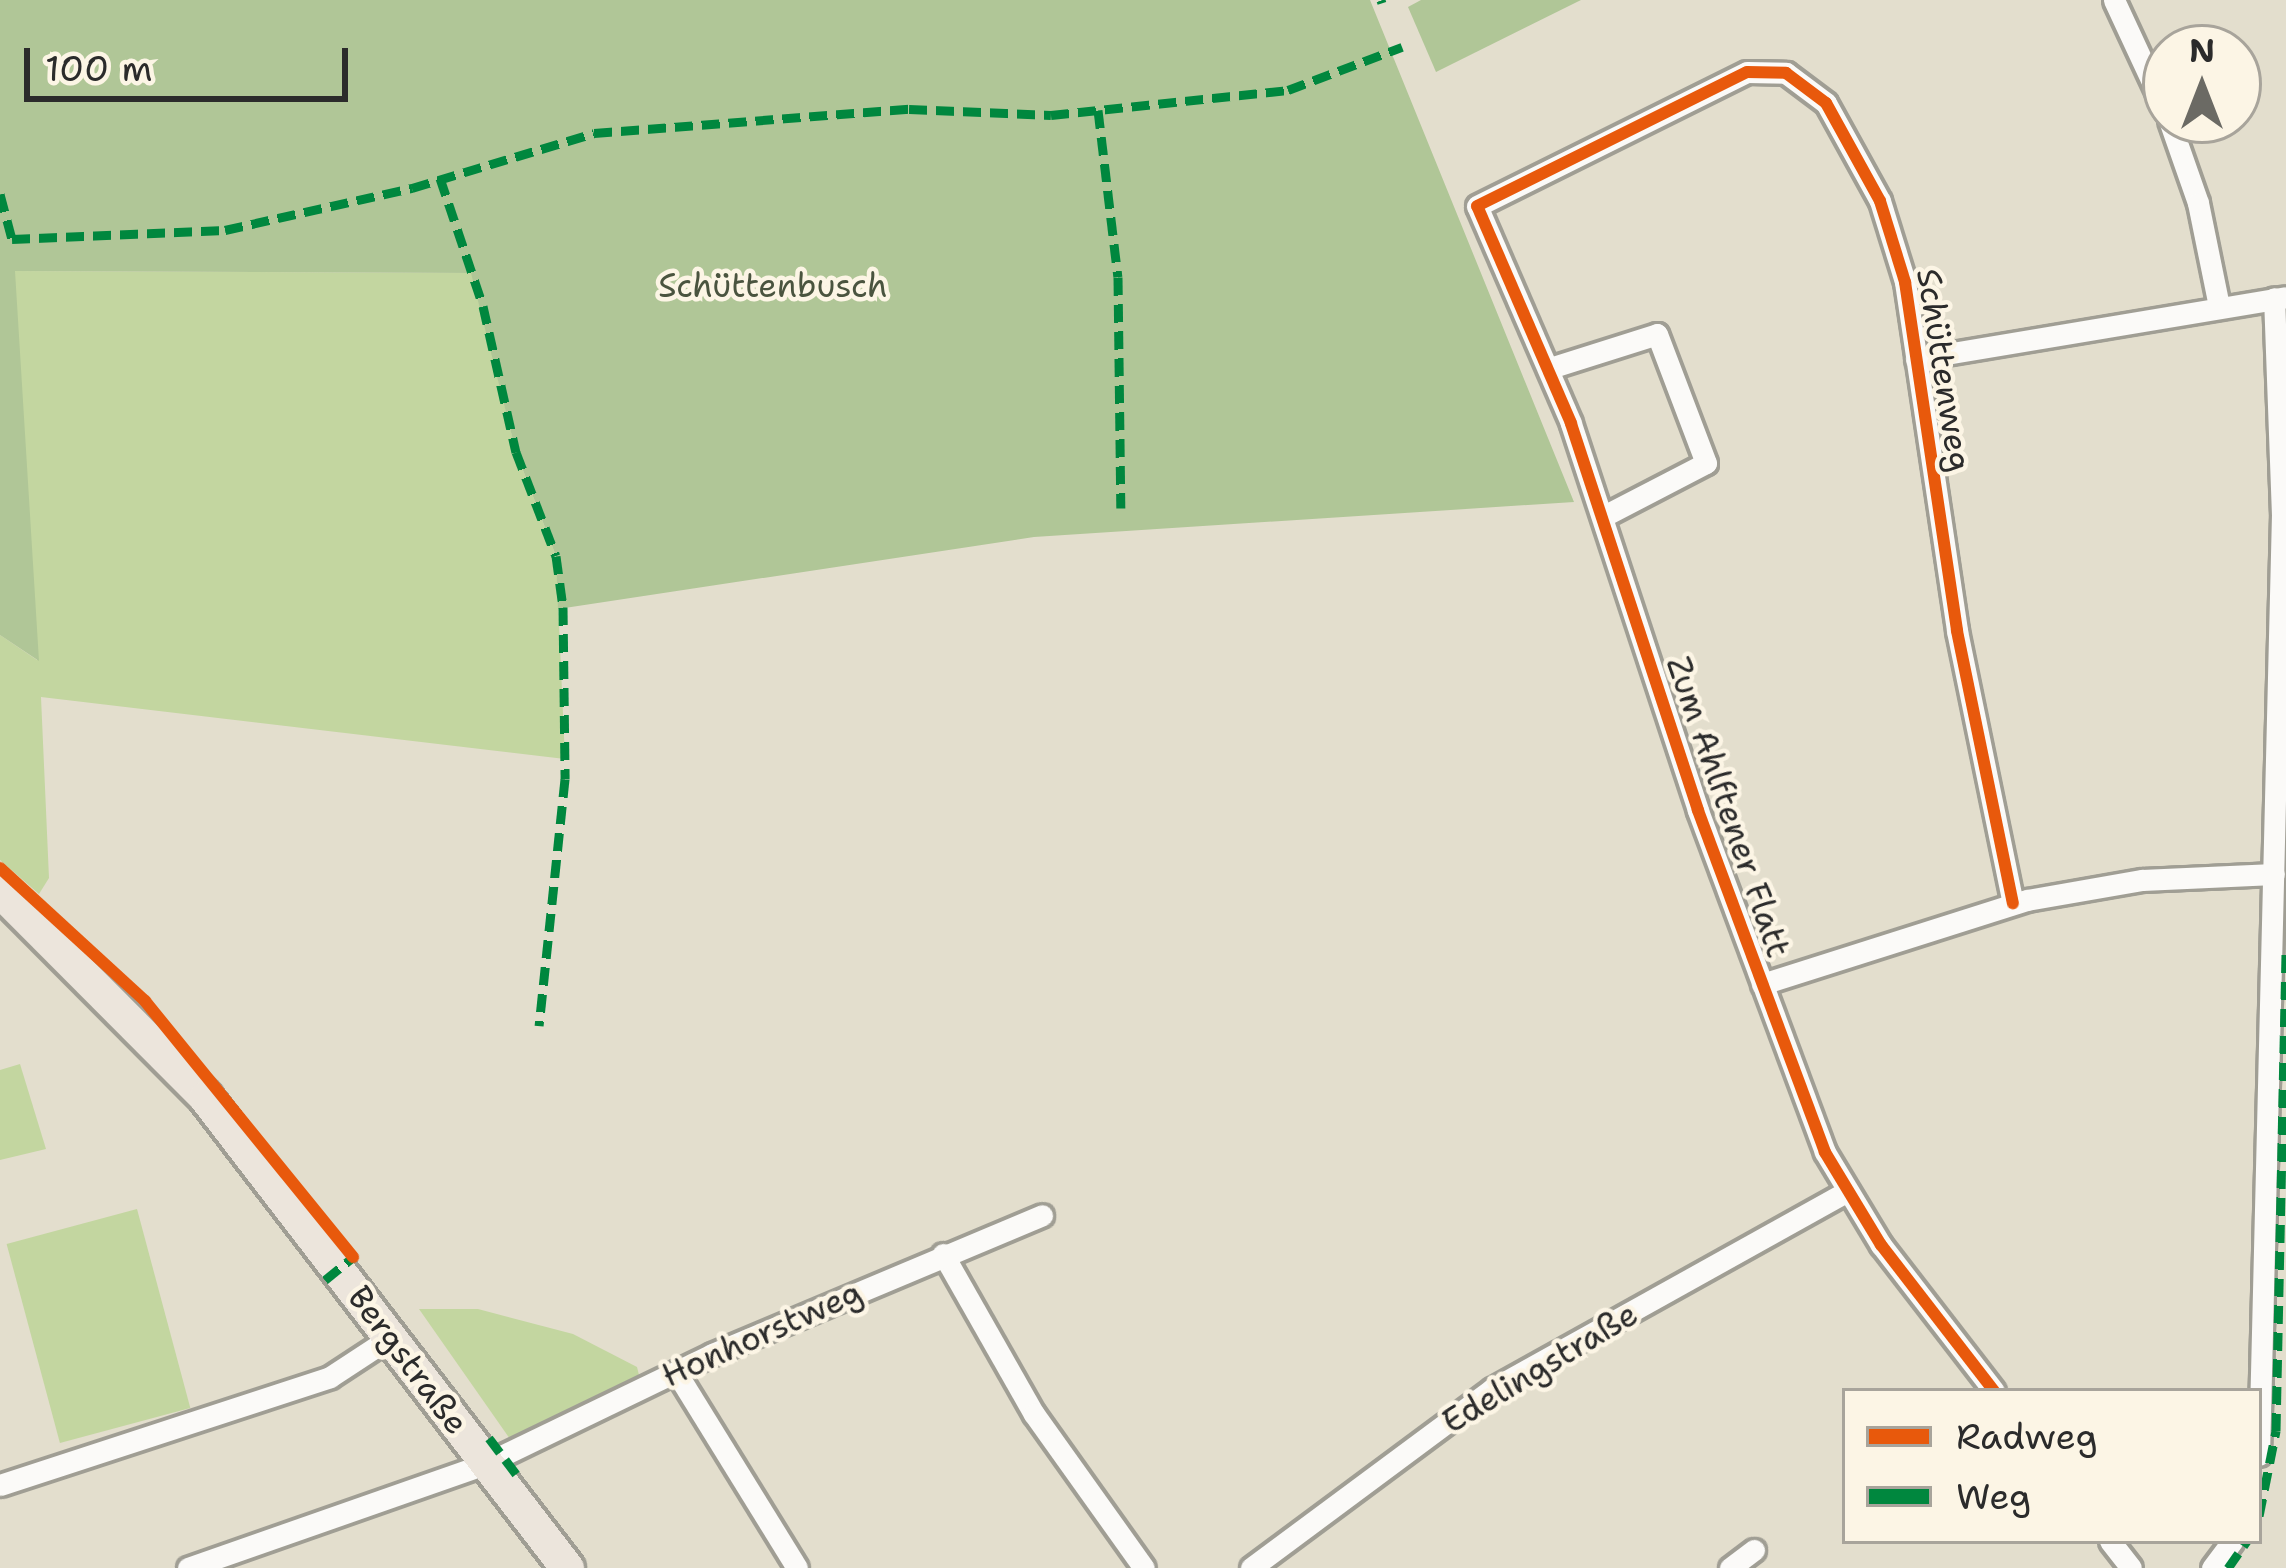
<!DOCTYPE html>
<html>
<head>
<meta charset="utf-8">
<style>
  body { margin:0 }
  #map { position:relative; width:2286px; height:1568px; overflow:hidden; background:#e3decd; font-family:"Shantell Sans",sans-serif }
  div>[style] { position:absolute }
  .green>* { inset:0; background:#c3d6a0; transform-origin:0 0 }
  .forest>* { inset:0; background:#b0c697 }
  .roads { filter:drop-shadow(3px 0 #a09e94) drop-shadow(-3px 0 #a09e94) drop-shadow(0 3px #a09e94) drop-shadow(0 -3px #a09e94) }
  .street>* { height:21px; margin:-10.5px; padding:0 10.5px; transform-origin:10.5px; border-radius:10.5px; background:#fbfaf8 }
  .primary>* { height:33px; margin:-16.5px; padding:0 16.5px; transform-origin:16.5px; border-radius:16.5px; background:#ece5dc }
  .quiet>* { height:9px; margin-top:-4.5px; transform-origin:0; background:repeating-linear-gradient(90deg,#00873e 0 18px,transparent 0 27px) }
  .cycleway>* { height:12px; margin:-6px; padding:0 6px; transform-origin:6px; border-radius:6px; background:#e8590c }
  span { translate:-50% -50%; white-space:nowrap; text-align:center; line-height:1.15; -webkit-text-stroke:9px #fcf5e5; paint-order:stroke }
  .park-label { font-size:33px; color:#4a543f }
  .street-label { font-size:33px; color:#2b2b2b }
  .legend { position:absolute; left:1842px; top:1388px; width:420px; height:156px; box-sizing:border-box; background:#fcf5e5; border:3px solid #a8a49b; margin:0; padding:15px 21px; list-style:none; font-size:36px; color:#2b2b2b }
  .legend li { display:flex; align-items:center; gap:24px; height:60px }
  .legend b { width:60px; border:3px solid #a8a49b }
  .north { position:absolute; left:2142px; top:24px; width:120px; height:120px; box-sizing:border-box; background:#fcf5e5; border:3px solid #a8a49b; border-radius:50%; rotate:0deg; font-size:33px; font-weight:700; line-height:48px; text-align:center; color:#2b2b2b }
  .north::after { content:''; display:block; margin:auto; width:42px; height:54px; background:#6b6a64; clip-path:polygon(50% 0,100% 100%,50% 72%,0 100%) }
  .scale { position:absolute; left:24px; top:48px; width:324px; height:54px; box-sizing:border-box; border:6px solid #2b2b2b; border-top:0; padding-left:15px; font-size:36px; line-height:42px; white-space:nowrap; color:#2b2b2b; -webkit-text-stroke:9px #fcf5e5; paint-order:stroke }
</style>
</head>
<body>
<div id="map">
  <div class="green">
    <div style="clip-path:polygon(14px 271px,472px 273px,516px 452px,556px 556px,565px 759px,41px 697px,49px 878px,39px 894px,0 860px,0 635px,37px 660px)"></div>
    <div style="clip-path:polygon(20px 1064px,46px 1149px,0 1160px,0 1070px)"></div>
    <div style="left:137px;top:1209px;width:206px;height:135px;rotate:75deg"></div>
    <div style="clip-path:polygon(419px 1309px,478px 1309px,573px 1334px,637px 1367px,640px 1379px,510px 1439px)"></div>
  </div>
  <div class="forest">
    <div style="clip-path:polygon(0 0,1370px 0,1574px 502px,1034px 537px,558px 609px,556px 556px,516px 452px,471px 273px,15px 271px,39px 661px,0 635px)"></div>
    <div style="clip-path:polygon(1421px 0,1581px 0,1436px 72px,1408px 7px)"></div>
  </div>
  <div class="roads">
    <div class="street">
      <div style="left:2114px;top:0;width:123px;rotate:65.1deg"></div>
      <div style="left:2169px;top:120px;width:88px;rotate:70.7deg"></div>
      <div style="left:2198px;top:203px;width:105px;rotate:78.5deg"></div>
      <div style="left:1916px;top:359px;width:374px;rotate:-9.5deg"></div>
      <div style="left:1550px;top:368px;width:112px;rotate:-17.6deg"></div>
      <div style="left:1657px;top:334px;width:138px;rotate:69.2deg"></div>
      <div style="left:1706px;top:463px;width:117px;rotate:152.6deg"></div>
      <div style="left:1762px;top:984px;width:278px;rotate:-17.6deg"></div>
      <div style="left:2027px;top:900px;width:117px;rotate:-9.9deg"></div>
      <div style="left:2142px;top:880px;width:132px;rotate:-2.6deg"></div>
      <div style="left:943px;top:1254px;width:184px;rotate:60.4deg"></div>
      <div style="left:1034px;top:1414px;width:189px;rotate:54.5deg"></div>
      <div style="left:676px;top:1372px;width:230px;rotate:58.3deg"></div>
      <div style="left:1994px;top:1391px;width:185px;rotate:-127.7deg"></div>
      <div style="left:1881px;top:1245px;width:109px;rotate:-121.1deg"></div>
      <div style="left:1825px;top:1152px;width:365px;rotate:-110.4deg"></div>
      <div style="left:1698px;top:810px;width:407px;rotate:-108.2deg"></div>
      <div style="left:1571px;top:423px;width:236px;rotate:-113.4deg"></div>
      <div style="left:1477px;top:206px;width:301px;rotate:-26.4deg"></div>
      <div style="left:1747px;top:72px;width:39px;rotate:1deg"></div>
      <div style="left:1786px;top:73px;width:50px;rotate:36.9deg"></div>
      <div style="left:1826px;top:103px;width:112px;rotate:61.1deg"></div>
      <div style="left:1880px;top:201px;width:85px;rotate:72.8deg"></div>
      <div style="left:1905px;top:282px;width:353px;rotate:81.5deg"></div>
      <div style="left:1957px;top:631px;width:278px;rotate:78.4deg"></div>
      <div style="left:2259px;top:1455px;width:940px;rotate:-88.6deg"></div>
      <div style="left:2282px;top:515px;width:217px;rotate:-92.1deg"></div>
      <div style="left:0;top:1485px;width:347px;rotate:-18.1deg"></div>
      <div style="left:330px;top:1377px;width:73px;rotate:-33.3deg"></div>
      <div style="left:2110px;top:1541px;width:34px;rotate:52deg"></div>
      <div style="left:188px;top:1568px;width:317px;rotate:-19.3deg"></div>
      <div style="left:487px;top:1463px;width:250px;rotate:-25.8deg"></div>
      <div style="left:712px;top:1354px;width:358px;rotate:-22.8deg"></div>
      <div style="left:1251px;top:1568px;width:300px;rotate:-36.6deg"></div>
      <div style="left:1492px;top:1389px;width:405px;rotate:-29.1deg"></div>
      <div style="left:1730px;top:1568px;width:30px;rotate:-37deg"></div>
      <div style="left:2212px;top:1568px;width:34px;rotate:-53deg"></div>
    </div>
    <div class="primary">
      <div style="left:0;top:891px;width:291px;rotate:45.1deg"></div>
      <div style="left:205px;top:1097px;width:594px;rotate:52.45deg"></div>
    </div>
  </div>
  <div class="quiet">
    <div style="left:1381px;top:0;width:3px;rotate:72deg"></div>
    <div style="left:1098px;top:110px;width:168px;rotate:83.2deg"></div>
    <div style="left:1118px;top:277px;width:231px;rotate:89.3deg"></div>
    <div style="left:440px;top:178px;width:135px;rotate:71.4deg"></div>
    <div style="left:483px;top:306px;width:150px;rotate:77.3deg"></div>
    <div style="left:516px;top:452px;width:111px;rotate:69deg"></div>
    <div style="left:556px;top:556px;width:51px;rotate:82.2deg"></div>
    <div style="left:563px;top:607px;width:172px;rotate:89.3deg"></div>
    <div style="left:565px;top:779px;width:248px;rotate:96deg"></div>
    <div style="left:0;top:194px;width:47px;rotate:75.1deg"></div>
    <div style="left:12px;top:239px;width:213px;rotate:-2.4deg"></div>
    <div style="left:225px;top:230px;width:192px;rotate:-12.7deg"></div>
    <div style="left:412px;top:188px;width:190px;rotate:-16.8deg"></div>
    <div style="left:594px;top:133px;width:316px;rotate:-4.4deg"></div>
    <div style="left:909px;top:109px;width:142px;rotate:2.4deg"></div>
    <div style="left:1051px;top:115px;width:238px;rotate:-6deg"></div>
    <div style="left:1288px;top:90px;width:122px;rotate:-20.7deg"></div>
    <div style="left:325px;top:1280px;width:36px;rotate:-39deg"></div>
    <div style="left:353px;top:1257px;width:11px;rotate:-124deg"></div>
    <div style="left:489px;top:1438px;width:51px;rotate:52.9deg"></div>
    <div style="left:2259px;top:1516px;width:87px;rotate:-78.7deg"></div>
    <div style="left:2276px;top:1431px;width:483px;rotate:-88.8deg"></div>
    <div style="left:2228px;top:1568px;width:33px;rotate:-55deg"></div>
  </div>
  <div class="cycleway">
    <div style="left:0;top:868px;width:197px;rotate:42.5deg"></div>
    <div style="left:145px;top:1001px;width:330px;rotate:50.9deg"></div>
    <div style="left:1994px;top:1391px;width:185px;rotate:-127.7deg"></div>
    <div style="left:1881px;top:1245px;width:109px;rotate:-121.1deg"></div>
    <div style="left:1825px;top:1152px;width:365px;rotate:-110.4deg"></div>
    <div style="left:1698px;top:810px;width:407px;rotate:-108.2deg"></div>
    <div style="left:1571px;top:423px;width:236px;rotate:-113.4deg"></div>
    <div style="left:1477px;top:206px;width:301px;rotate:-26.4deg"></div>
    <div style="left:1747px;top:72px;width:39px;rotate:1deg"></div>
    <div style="left:1786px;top:73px;width:50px;rotate:36.9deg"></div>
    <div style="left:1826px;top:103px;width:112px;rotate:61.1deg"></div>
    <div style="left:1880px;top:201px;width:85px;rotate:72.8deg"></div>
    <div style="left:1905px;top:282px;width:353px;rotate:81.5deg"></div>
    <div style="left:1957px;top:631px;width:278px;rotate:78.4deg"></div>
  </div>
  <div class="park-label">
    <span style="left:773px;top:286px">Schüttenbusch</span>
  </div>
  <div class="street-label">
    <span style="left:1944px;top:370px;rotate:81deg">Schüttenweg</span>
    <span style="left:1728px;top:807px;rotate:71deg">Zum Ahlftener Flatt</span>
    <span style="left:762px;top:1334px;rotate:-24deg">Honhorstweg</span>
    <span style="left:408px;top:1360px;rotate:53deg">Bergstraße</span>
    <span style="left:1540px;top:1368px;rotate:-31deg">Edelingstraße</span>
  </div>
  <ul class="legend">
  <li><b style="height:15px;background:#e8590c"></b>Radweg</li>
  <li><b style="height:15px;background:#00873e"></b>Weg</li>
  </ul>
  <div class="north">N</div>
  <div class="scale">100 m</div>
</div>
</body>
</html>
